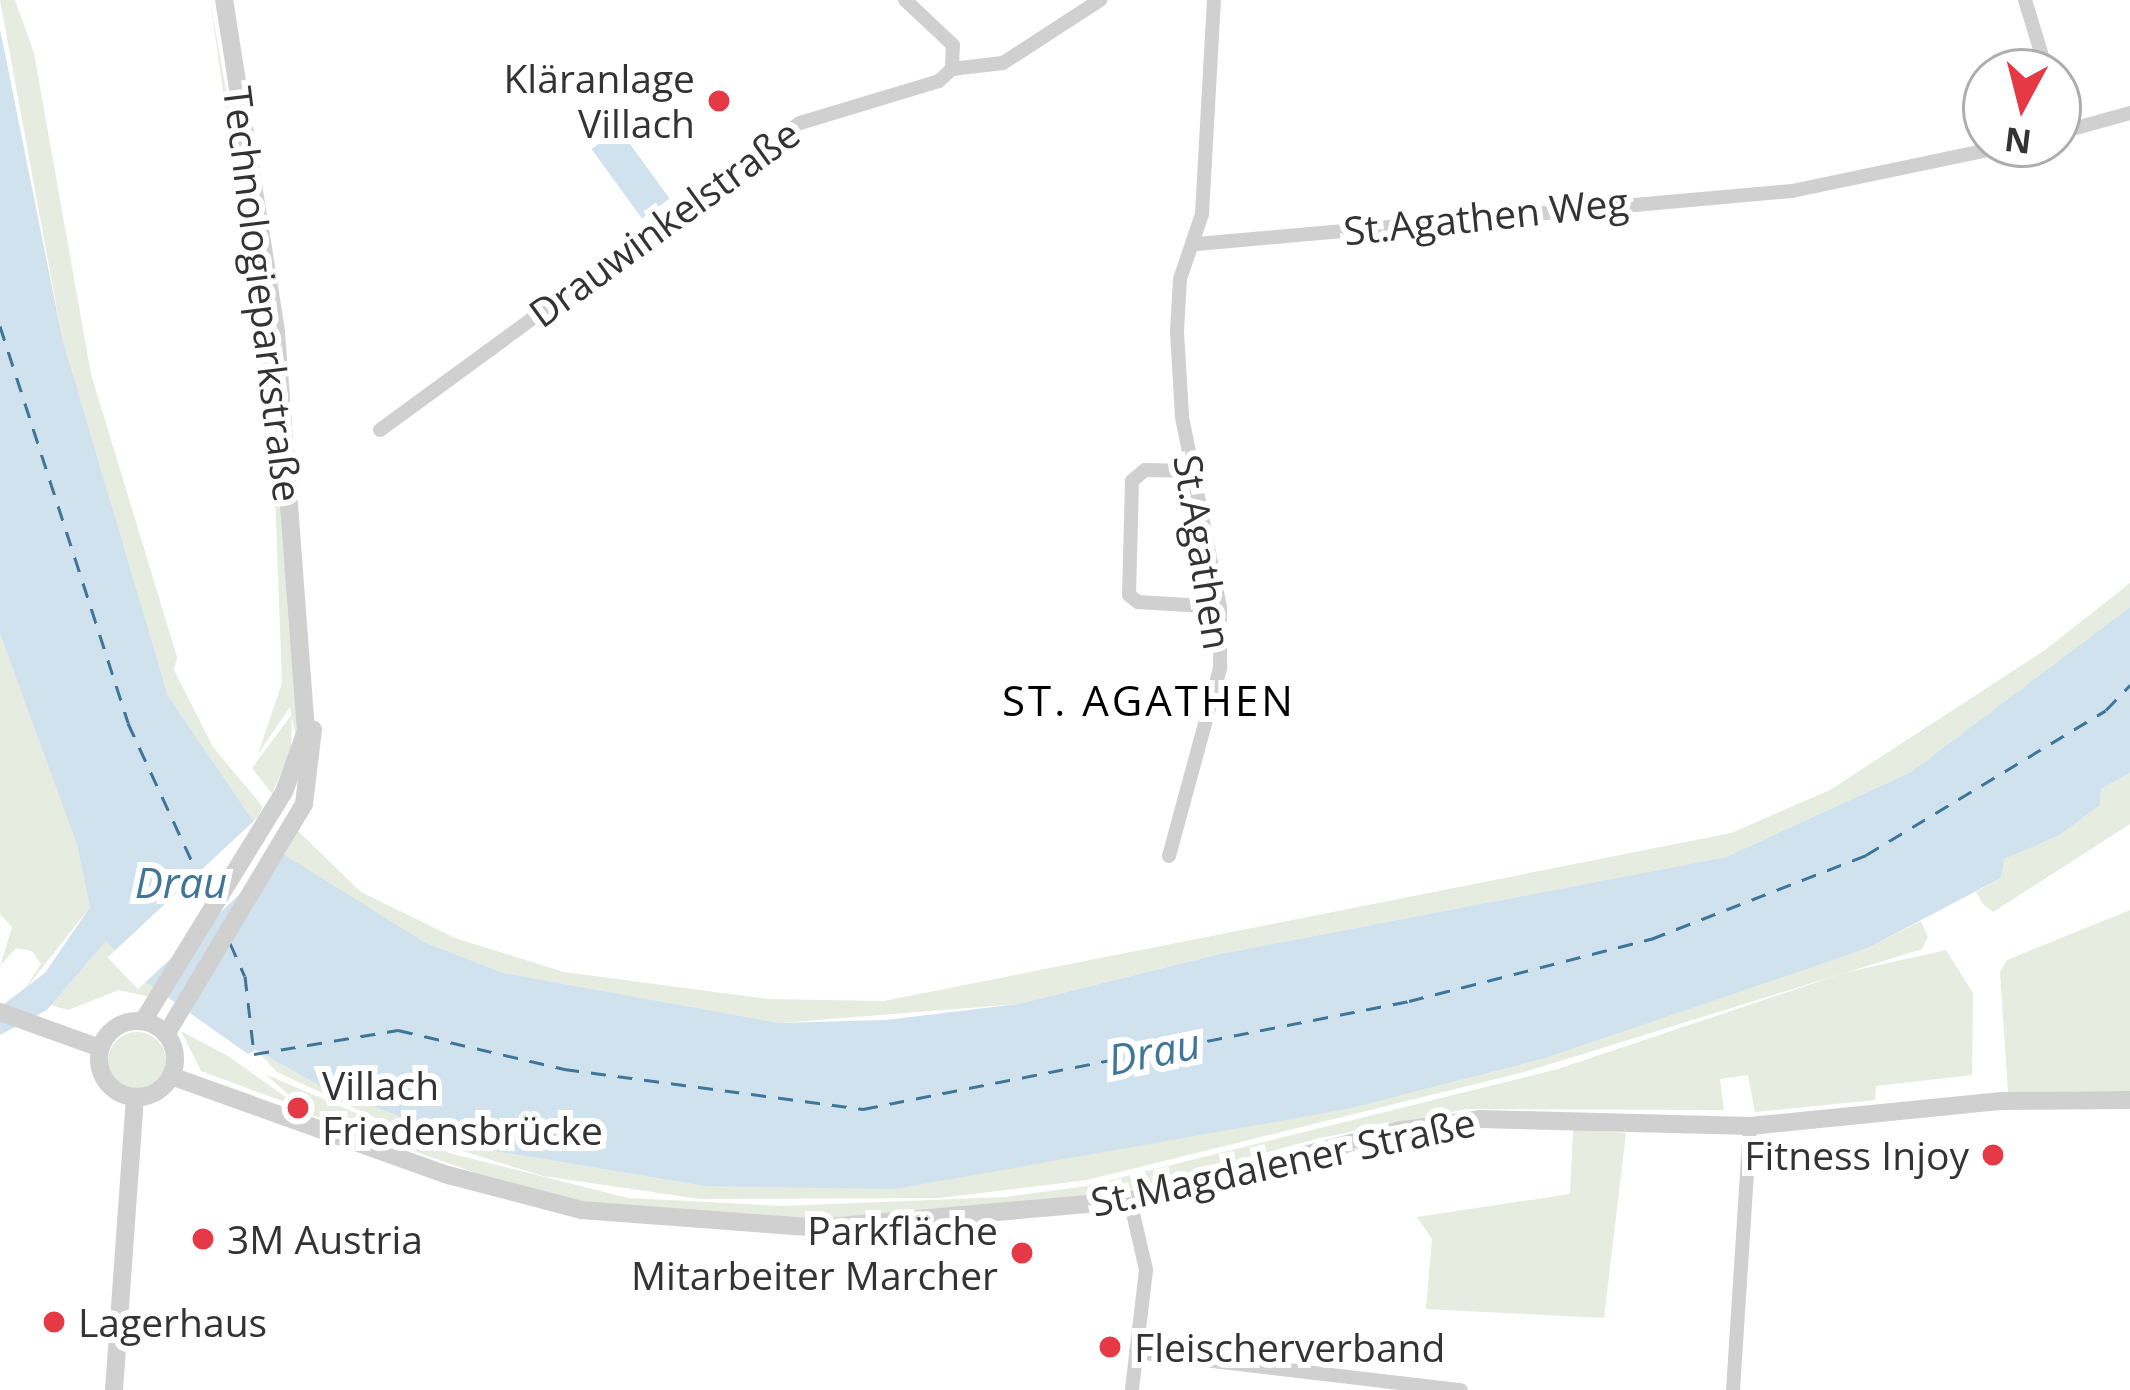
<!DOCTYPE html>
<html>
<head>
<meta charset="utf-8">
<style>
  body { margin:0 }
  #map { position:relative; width:2130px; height:1390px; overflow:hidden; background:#fff; font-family:"Open Sans",sans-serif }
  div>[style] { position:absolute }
  .green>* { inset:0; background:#e6ecdf }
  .round { border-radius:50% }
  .water>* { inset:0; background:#cfe2ee; transform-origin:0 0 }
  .pier>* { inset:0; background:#fff; transform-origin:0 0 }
  .ferry>* { height:3px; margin-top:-1.5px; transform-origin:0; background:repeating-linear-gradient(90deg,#3f7597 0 15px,transparent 0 27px) }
  .minor>* { height:14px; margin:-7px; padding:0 7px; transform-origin:7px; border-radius:7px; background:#d0d0d0 }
  .tertiary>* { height:18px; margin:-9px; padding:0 9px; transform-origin:9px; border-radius:9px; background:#d0d0d0 }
  .tertiary>.ring { margin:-9px; padding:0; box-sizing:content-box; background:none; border:18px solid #d0d0d0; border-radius:50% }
  .dots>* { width:33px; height:33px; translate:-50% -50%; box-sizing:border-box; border:6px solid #fff; border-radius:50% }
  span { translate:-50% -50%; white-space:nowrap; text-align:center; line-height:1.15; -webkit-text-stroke:12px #fff; paint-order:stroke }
  .poi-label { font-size:39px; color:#333 }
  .right { translate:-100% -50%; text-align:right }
  .left { translate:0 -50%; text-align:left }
  .street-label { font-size:39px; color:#333 }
  .neighbourhood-label { font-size:42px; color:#000; letter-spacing:3px }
  .water-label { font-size:42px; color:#3f7597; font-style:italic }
  .north { position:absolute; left:1962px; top:48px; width:120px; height:120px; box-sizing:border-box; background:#fff; border:3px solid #adadad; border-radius:50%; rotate:187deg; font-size:33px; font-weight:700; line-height:48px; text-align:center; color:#333 }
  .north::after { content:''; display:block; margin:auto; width:42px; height:54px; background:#e63946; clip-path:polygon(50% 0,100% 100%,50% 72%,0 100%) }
</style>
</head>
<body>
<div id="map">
  <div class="green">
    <div style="clip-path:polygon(0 0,15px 0,34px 53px,91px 374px,177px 657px,174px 670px,213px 747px,263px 807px,254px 824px,168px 696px,62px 337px)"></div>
    <div style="clip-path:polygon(210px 0,266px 316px,300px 725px,296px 738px,290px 707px,258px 754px,282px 683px,273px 440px)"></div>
    <div style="clip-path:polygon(2130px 583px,2130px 607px,1911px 772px,1726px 857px,1220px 954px,1018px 1004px,780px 1023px,504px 973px,426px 943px,284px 856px,298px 831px,361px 892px,455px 938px,564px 972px,768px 999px,884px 1001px,1731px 833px,1830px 790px,2045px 650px)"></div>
    <div style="clip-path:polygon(0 634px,78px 844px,90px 907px,20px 996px,41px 964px,32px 951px,16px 948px,0 966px,12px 927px,0 914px)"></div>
    <div style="clip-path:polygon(292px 714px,291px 749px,272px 794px,252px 768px)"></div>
    <div style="clip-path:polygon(2130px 773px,2130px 824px,1993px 912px,1982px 903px,1976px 892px,2001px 878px,2003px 859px,2060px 835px,2100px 805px,2101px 789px)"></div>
    <div style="clip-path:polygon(2130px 910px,2130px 1091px,2008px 1092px,2000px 972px,2007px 960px)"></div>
    <div style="clip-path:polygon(1921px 921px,1928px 937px,1922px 949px,1528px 1071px,1087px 1180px,939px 1198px,700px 1199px,543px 1176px,414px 1136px,277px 1072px,256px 1050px,322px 1087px,489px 1150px,704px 1186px,1206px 1132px,1347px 1109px,1743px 990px,1868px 948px)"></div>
    <div style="clip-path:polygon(106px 941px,156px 989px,151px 997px,119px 990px,68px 1010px,51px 1005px)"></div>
    <div style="clip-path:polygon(1946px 950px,1973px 993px,1972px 1075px,1876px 1086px,1875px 1100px,1755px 1112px,1748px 1075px,1720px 1079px,1724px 1110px,1467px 1109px,1320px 1138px,1117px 1193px,916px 1216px,795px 1219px,599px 1204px,524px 1190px,312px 1115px,265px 1074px,449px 1153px,628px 1198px,783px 1206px,1005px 1197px,1087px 1186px,1558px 1069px,1844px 973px)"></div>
    <div style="clip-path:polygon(181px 1031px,228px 1056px,301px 1108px,201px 1071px)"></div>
    <div class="round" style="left:108px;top:1032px;width:58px;height:58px"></div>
    <div style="clip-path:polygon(1573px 1129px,1626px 1133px,1604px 1318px,1426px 1309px,1432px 1239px,1417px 1217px,1570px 1194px)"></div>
  </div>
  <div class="water">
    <div style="clip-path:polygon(0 29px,62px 337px,168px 696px,270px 846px,426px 943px,504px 973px,780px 1023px,886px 1020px,1018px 1004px,1220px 954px,1726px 857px,1911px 772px,2130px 607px,2130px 773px,2101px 789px,2100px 805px,2060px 835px,2004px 859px,2001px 878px,1868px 948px,1545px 1058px,1347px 1109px,895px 1189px,704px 1186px,488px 1150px,322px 1087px,256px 1050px,248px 1054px,146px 982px,106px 941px,47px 1010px,0 1035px,0 1007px,45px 973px,90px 907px,77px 844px,0 634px)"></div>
    <div style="left:619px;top:129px;width:86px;height:34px;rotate:54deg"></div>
  </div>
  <div class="pier">
    <div style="left:257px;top:818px;width:44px;height:204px;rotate:47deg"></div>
  </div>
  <div class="ferry">
    <div style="left:0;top:326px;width:417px;rotate:72.1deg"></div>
    <div style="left:128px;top:723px;width:191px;rotate:65.2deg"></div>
    <div style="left:230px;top:943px;width:36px;rotate:66deg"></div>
    <div style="left:245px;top:976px;width:79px;rotate:83.4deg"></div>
    <div style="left:254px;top:1054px;width:146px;rotate:-9.5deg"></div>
    <div style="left:398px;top:1030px;width:171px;rotate:13.2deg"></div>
    <div style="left:564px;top:1069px;width:302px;rotate:7.6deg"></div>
    <div style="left:863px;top:1109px;width:557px;rotate:-11.19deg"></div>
    <div style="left:1409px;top:1001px;width:250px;rotate:-14.4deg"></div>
    <div style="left:1651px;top:939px;width:231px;rotate:-21.3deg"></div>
    <div style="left:1866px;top:855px;width:280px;rotate:-31.1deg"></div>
    <div style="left:2106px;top:710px;width:35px;rotate:-46deg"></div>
  </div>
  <div class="minor">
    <div style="left:2025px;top:0;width:75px;rotate:73deg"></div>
    <div style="left:952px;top:69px;width:51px;rotate:-6.7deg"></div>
    <div style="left:1003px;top:63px;width:116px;rotate:-33deg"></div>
    <div style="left:2058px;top:108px;width:24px;rotate:73deg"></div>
    <div style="left:2058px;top:133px;width:75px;rotate:-15.5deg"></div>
    <div style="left:1197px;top:244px;width:597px;rotate:-5.09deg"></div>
    <div style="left:1792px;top:191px;width:229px;rotate:-11.8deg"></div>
    <div style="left:380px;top:430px;width:520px;rotate:-36.17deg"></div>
    <div style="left:800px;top:123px;width:145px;rotate:-16.8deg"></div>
    <div style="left:939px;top:81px;width:18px;rotate:-43deg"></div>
    <div style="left:952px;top:69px;width:24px;rotate:-88deg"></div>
    <div style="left:953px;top:45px;width:66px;rotate:-136.8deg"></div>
    <div style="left:1191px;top:471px;width:46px;rotate:-178.8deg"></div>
    <div style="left:1145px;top:470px;width:17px;rotate:140deg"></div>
    <div style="left:1132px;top:481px;width:114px;rotate:91.5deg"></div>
    <div style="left:1129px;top:595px;width:11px;rotate:38deg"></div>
    <div style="left:1138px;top:602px;width:82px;rotate:3.5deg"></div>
    <div style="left:1169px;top:856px;width:195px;rotate:-74.8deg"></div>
    <div style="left:1220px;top:668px;width:61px;rotate:-90deg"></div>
    <div style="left:1220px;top:607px;width:195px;rotate:-101.3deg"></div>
    <div style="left:1182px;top:416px;width:85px;rotate:-93.4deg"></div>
    <div style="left:1177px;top:331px;width:52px;rotate:-86.7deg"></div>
    <div style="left:1180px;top:279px;width:69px;rotate:-71.3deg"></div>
    <div style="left:1202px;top:214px;width:214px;rotate:-86.8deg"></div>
    <div style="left:1130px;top:1200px;width:72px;rotate:77.1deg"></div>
    <div style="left:1146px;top:1270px;width:121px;rotate:96.7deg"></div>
    <div style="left:1136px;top:1352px;width:327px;rotate:6.7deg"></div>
    <div style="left:1733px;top:1390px;width:265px;rotate:-86.3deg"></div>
  </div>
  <div class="tertiary">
    <div style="left:0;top:1012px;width:106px;rotate:19.8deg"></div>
    <div style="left:143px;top:1021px;width:269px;rotate:-58.4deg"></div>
    <div style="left:284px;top:792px;width:65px;rotate:-70.2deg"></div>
    <div style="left:306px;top:731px;width:401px;rotate:-94.3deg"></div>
    <div style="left:276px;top:331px;width:335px;rotate:-98.9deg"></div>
    <div class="ring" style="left:99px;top:1021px;width:58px;height:58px"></div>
    <div style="left:167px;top:1033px;width:267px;rotate:-59.1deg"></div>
    <div style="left:304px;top:804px;width:75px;rotate:-83.1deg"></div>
    <div style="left:171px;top:1076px;width:294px;rotate:19.7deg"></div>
    <div style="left:448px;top:1175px;width:138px;rotate:14.7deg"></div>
    <div style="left:581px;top:1210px;width:238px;rotate:4.3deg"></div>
    <div style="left:818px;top:1228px;width:313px;rotate:-5.1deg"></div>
    <div style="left:1130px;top:1200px;width:275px;rotate:-14.5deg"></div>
    <div style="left:1396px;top:1131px;width:86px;rotate:-8deg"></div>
    <div style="left:1481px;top:1119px;width:269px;rotate:1.5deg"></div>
    <div style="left:1750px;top:1126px;width:253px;rotate:-5.7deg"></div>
    <div style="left:2002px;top:1101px;width:128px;rotate:-0.4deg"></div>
    <div style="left:114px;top:1390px;width:294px;rotate:-85.9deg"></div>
  </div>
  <div class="dots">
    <div style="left:719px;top:101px;background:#e63946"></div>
    <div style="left:298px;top:1108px;background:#e63946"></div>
    <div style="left:1993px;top:1155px;background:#e63946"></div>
    <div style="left:203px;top:1239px;background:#e63946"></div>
    <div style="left:1022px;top:1253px;background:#e63946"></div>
    <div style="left:54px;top:1322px;background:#e63946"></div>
    <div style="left:1110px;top:1347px;background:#e63946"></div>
  </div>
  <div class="poi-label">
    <span class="right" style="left:695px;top:101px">Kläranlage<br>Villach</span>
    <span class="left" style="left:322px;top:1108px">Villach<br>Friedensbrücke</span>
    <span class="right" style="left:1969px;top:1155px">Fitness Injoy</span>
    <span class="right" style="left:998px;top:1253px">Parkfläche<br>Mitarbeiter Marcher</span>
    <span class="left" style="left:227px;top:1239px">3M Austria</span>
    <span class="left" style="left:78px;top:1322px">Lagerhaus</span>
    <span class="left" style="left:1134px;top:1347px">Fleischerverband</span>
  </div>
  <div class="street-label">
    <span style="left:1486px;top:216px;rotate:-6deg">St.Agathen Weg</span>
    <span style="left:664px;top:223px;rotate:-36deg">Drauwinkelstraße</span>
    <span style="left:263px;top:294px;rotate:83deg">Technologieparkstraße</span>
    <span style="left:1203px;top:552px;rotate:81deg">St.Agathen</span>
    <span style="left:1283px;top:1162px;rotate:-12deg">St.Magdalener Straße</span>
  </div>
  <div class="neighbourhood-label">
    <span style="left:1149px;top:700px">ST. AGATHEN</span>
  </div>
  <div class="water-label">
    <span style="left:181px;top:882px">Drau</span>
    <span style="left:1154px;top:1051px;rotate:-11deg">Drau</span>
  </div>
  <div class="north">N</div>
</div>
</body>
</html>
